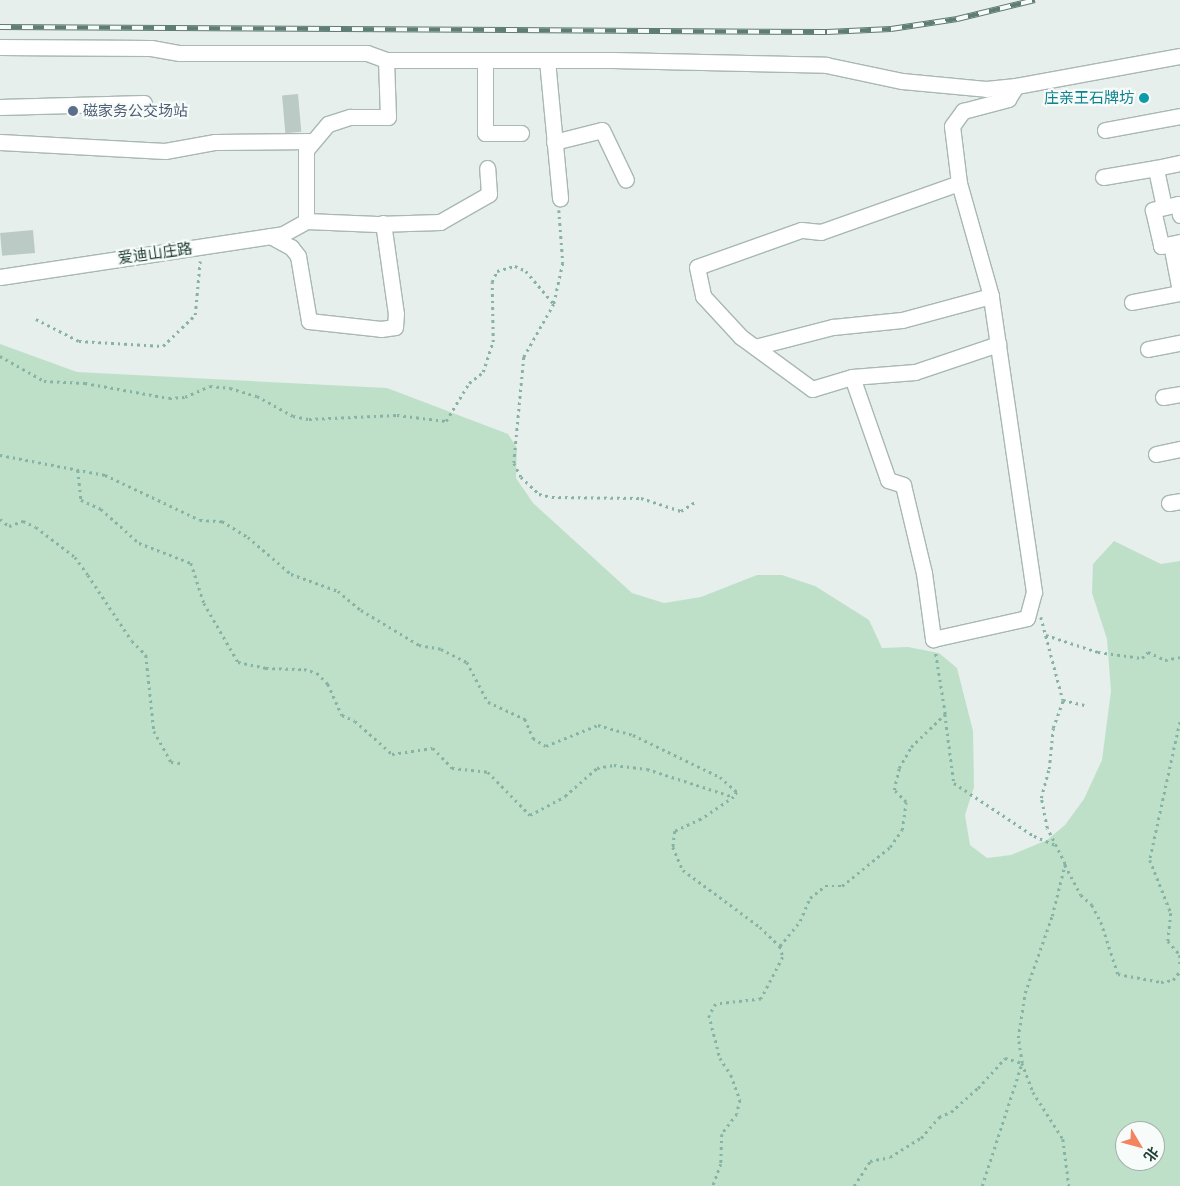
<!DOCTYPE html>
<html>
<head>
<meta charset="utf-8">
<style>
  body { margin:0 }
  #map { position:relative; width:1180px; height:1186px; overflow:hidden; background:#e6efeb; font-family:Lato,"Noto Sans SC",sans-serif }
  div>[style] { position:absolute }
  .green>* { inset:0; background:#bfe0c8 }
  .building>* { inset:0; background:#bbcac4; transform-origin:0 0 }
  .path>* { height:2.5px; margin-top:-1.25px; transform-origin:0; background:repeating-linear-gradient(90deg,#86b3a5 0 2.5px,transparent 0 6.5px) }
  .roads { filter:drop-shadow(1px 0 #a8b8b2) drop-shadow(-1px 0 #a8b8b2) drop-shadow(0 1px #a8b8b2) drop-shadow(0 -1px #a8b8b2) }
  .minor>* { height:15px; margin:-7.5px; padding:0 7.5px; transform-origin:7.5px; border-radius:7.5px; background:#fff }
  .rail>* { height:5.5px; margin-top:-2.75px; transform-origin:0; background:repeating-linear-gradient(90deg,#f7fbf9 0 11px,#5f7d75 0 22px); box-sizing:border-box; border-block:1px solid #5f7d75 }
  .dots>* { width:14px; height:14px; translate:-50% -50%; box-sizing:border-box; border:2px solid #f7fbf9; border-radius:50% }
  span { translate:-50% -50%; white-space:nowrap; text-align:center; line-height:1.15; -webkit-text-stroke:4.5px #f7fbf9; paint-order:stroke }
  .culture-label { font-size:15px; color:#0d838f }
  .right { translate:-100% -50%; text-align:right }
  .service-label { font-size:15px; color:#4e5e75 }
  .left { translate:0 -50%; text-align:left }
  .street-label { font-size:15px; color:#24423a }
  .north { position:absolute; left:1115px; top:1121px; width:50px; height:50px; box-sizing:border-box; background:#f7fbf9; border:1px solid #a3b1ad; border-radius:50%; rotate:127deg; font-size:14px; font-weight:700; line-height:20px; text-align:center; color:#24423a }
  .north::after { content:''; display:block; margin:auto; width:18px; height:22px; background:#f4845f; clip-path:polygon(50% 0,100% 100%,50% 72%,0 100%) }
</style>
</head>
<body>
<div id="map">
  <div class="green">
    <div style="clip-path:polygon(evenodd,0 344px,77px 372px,387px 388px,508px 434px,517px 448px,516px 478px,533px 503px,632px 593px,664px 603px,701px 597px,757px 575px,782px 575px,815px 586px,869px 620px,882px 648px,908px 647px,939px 653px,957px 668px,973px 731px,974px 787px,965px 815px,970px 845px,987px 858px,1011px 855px,1047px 840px,1065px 825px,1084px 799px,1102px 760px,1111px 691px,1107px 639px,1092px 593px,1093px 564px,1114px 541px,1161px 564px,1180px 561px,1180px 1186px,0 1186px,0 344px,1125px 1131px,1155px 1131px,1155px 1161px,1125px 1161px,1125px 1131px)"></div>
  </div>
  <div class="building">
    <div style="left:298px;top:94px;width:38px;height:16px;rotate:85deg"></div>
    <div style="left:33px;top:230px;width:23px;height:33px;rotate:85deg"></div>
  </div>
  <div class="path">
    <div style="left:559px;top:210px;width:53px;rotate:85.7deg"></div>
    <div style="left:563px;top:263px;width:42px;rotate:102.4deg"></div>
    <div style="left:554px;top:304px;width:61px;rotate:119.5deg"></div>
    <div style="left:524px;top:357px;width:106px;rotate:95.4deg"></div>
    <div style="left:514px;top:463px;width:16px;rotate:63deg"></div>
    <div style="left:521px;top:477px;width:25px;rotate:43deg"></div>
    <div style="left:539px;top:494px;width:13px;rotate:13deg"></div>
    <div style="left:552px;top:497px;width:89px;rotate:0.6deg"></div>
    <div style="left:641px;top:498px;width:42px;rotate:18deg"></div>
    <div style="left:681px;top:511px;width:17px;rotate:-33deg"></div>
    <div style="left:36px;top:319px;width:48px;rotate:27.1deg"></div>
    <div style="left:79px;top:341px;width:84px;rotate:3.4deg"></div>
    <div style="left:163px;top:346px;width:45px;rotate:-44.1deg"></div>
    <div style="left:195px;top:315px;width:54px;rotate:-84.7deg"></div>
    <div style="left:0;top:356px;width:51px;rotate:29.6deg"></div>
    <div style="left:44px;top:381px;width:41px;rotate:2.8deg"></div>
    <div style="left:85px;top:383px;width:85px;rotate:10.1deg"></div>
    <div style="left:169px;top:398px;width:16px;rotate:-4deg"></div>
    <div style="left:185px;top:397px;width:27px;rotate:-24deg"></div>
    <div style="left:210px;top:386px;width:20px;rotate:6deg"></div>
    <div style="left:230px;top:388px;width:28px;rotate:17deg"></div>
    <div style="left:257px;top:396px;width:41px;rotate:29.1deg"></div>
    <div style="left:293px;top:416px;width:16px;rotate:11deg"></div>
    <div style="left:309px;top:419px;width:88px;rotate:-2.6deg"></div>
    <div style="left:397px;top:415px;width:49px;rotate:7deg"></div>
    <div style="left:446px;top:421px;width:44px;rotate:-58.8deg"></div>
    <div style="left:469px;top:383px;width:18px;rotate:-38deg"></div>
    <div style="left:483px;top:372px;width:32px;rotate:-72deg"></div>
    <div style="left:493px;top:342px;width:60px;rotate:-91deg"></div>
    <div style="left:492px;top:282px;width:12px;rotate:-66deg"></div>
    <div style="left:497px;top:271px;width:19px;rotate:-16deg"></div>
    <div style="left:515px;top:266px;width:12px;rotate:24deg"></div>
    <div style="left:526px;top:271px;width:43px;rotate:49.7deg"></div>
    <div style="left:0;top:455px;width:107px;rotate:10.8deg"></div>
    <div style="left:105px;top:475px;width:105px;rotate:25.3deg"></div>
    <div style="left:200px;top:520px;width:22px;rotate:3deg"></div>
    <div style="left:222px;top:521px;width:31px;rotate:32deg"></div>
    <div style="left:248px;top:537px;width:57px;rotate:40.7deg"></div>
    <div style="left:291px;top:574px;width:50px;rotate:19.9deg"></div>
    <div style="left:338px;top:591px;width:30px;rotate:40deg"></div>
    <div style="left:361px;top:610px;width:68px;rotate:31.1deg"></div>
    <div style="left:419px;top:645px;width:22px;rotate:10deg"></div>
    <div style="left:441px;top:649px;width:29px;rotate:27deg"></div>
    <div style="left:467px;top:662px;width:45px;rotate:62.3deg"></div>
    <div style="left:488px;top:702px;width:41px;rotate:24.7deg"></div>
    <div style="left:525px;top:719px;width:21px;rotate:67deg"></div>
    <div style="left:533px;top:738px;width:15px;rotate:32deg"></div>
    <div style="left:546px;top:746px;width:56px;rotate:-22deg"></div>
    <div style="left:598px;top:725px;width:36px;rotate:16deg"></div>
    <div style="left:633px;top:735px;width:97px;rotate:25.8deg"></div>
    <div style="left:720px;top:777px;width:23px;rotate:41deg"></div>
    <div style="left:737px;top:792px;width:6px;rotate:121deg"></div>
    <div style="left:78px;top:470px;width:30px;rotate:84deg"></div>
    <div style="left:81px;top:500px;width:22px;rotate:24deg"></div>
    <div style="left:101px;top:509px;width:51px;rotate:41.8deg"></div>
    <div style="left:139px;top:543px;width:56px;rotate:21deg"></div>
    <div style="left:191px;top:563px;width:42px;rotate:72deg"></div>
    <div style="left:204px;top:603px;width:68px;rotate:60deg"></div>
    <div style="left:238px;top:662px;width:29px;rotate:12deg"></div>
    <div style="left:266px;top:668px;width:38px;rotate:2deg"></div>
    <div style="left:304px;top:669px;width:14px;rotate:17deg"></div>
    <div style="left:317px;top:673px;width:16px;rotate:45deg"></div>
    <div style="left:328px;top:684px;width:34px;rotate:66deg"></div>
    <div style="left:342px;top:715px;width:14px;rotate:25deg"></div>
    <div style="left:355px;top:721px;width:50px;rotate:41.7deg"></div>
    <div style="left:392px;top:754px;width:41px;rotate:-8.3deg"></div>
    <div style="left:433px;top:748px;width:28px;rotate:46deg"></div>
    <div style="left:452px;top:768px;width:36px;rotate:6deg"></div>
    <div style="left:488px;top:772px;width:60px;rotate:45.7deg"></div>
    <div style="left:530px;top:815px;width:40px;rotate:-28deg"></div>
    <div style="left:565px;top:796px;width:43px;rotate:-41.2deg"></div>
    <div style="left:597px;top:768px;width:17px;rotate:-10deg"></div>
    <div style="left:614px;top:765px;width:33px;rotate:7deg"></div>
    <div style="left:647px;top:769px;width:91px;rotate:17.8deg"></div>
    <div style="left:734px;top:797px;width:40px;rotate:146deg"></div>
    <div style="left:701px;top:819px;width:29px;rotate:155deg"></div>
    <div style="left:675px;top:831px;width:16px;rotate:97deg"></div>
    <div style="left:673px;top:847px;width:25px;rotate:67deg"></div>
    <div style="left:683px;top:870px;width:96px;rotate:36.5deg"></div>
    <div style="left:760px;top:927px;width:28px;rotate:44deg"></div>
    <div style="left:780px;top:946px;width:11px;rotate:75deg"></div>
    <div style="left:783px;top:957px;width:47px;rotate:117.6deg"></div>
    <div style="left:761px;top:999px;width:45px;rotate:173.7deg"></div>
    <div style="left:716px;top:1004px;width:13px;rotate:122deg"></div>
    <div style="left:709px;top:1015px;width:44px;rotate:75.7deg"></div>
    <div style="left:720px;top:1058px;width:20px;rotate:57deg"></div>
    <div style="left:731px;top:1075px;width:27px;rotate:70deg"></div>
    <div style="left:740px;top:1100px;width:14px;rotate:102deg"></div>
    <div style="left:737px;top:1114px;width:25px;rotate:127deg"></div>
    <div style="left:722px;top:1134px;width:30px;rotate:92deg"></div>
    <div style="left:721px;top:1164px;width:23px;rotate:110deg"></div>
    <div style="left:0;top:519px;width:11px;rotate:38deg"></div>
    <div style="left:9px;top:526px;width:15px;rotate:-20deg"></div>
    <div style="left:23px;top:521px;width:14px;rotate:25deg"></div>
    <div style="left:36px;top:527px;width:49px;rotate:37.6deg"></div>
    <div style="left:75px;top:557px;width:22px;rotate:54deg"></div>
    <div style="left:88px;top:575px;width:79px;rotate:56.3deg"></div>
    <div style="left:132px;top:641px;width:20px;rotate:45deg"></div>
    <div style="left:146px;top:655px;width:76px;rotate:84deg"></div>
    <div style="left:154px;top:731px;width:35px;rotate:61deg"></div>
    <div style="left:171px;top:762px;width:10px;rotate:6deg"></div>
    <div style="left:1041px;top:617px;width:86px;rotate:75.2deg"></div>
    <div style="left:1063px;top:700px;width:22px;rotate:13deg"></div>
    <div style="left:1046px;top:635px;width:55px;rotate:18.1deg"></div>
    <div style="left:1098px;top:652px;width:44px;rotate:7.8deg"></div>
    <div style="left:1142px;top:658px;width:8px;rotate:-45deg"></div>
    <div style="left:1148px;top:652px;width:19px;rotate:25deg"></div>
    <div style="left:1165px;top:660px;width:15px;rotate:-11deg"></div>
    <div style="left:945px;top:714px;width:70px;rotate:82.6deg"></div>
    <div style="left:954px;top:783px;width:96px;rotate:33.5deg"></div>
    <div style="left:1034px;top:836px;width:23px;rotate:23deg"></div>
    <div style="left:1180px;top:722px;width:141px;rotate:102.3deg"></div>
    <div style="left:1150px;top:860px;width:57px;rotate:68.4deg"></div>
    <div style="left:1171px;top:913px;width:28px;rotate:96deg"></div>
    <div style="left:1168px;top:941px;width:18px;rotate:49deg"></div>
    <div style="left:1180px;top:955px;width:10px;rotate:90deg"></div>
    <div style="left:1065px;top:865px;width:34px;rotate:62deg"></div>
    <div style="left:1081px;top:895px;width:15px;rotate:42deg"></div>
    <div style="left:1092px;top:905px;width:19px;rotate:62deg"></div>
    <div style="left:1101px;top:922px;width:55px;rotate:71.9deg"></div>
    <div style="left:1118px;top:974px;width:44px;rotate:10.5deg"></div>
    <div style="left:1161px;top:982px;width:12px;rotate:-9deg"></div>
    <div style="left:1173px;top:980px;width:11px;rotate:-52deg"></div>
    <div style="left:780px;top:946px;width:32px;rotate:-51deg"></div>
    <div style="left:800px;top:921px;width:25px;rotate:-67deg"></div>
    <div style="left:810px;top:898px;width:19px;rotate:-39deg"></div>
    <div style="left:825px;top:886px;width:17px"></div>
    <div style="left:842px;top:886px;width:62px;rotate:-39.1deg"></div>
    <div style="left:890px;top:847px;width:21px;rotate:-55deg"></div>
    <div style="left:902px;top:830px;width:28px;rotate:-82deg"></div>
    <div style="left:906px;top:802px;width:17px;rotate:-135deg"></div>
    <div style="left:894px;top:790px;width:23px;rotate:-77deg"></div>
    <div style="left:899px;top:768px;width:24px;rotate:-60deg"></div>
    <div style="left:911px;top:747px;width:47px;rotate:-44.1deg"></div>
    <div style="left:945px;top:714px;width:64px;rotate:-99deg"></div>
    <div style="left:854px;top:1186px;width:30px;rotate:-57deg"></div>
    <div style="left:870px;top:1161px;width:20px;rotate:-11deg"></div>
    <div style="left:890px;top:1157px;width:36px;rotate:-32deg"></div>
    <div style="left:921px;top:1138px;width:28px;rotate:-49deg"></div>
    <div style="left:939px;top:1117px;width:13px;rotate:-23deg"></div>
    <div style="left:951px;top:1112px;width:36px;rotate:-42deg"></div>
    <div style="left:978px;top:1088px;width:40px;rotate:-48deg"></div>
    <div style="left:1005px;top:1058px;width:18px;rotate:16deg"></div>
    <div style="left:1022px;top:1063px;width:31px;rotate:69deg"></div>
    <div style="left:1033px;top:1092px;width:56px;rotate:57.4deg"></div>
    <div style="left:1063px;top:1139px;width:47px;rotate:82.7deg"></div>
    <div style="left:982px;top:1186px;width:129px;rotate:-72deg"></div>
    <div style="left:1022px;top:1063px;width:25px;rotate:-99deg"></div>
    <div style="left:1018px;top:1038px;width:46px;rotate:-81.2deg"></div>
    <div style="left:1025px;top:993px;width:82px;rotate:-70.7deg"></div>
    <div style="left:1052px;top:916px;width:54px;rotate:-76deg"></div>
    <div style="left:1065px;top:864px;width:40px;rotate:-116.6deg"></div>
    <div style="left:1047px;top:828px;width:31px;rotate:-101deg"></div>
    <div style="left:1041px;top:798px;width:30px;rotate:-75deg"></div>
    <div style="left:1049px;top:769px;width:41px;rotate:-84.4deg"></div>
    <div style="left:1053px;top:728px;width:30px;rotate:-70deg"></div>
  </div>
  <div class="roads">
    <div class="minor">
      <div style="left:0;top:47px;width:151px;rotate:0.4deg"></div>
      <div style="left:151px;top:48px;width:29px;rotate:10deg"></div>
      <div style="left:180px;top:53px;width:187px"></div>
      <div style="left:367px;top:53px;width:20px;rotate:20deg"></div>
      <div style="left:386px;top:60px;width:227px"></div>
      <div style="left:613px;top:60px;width:213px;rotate:1.3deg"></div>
      <div style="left:826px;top:65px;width:78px;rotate:11.9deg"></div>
      <div style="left:902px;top:81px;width:84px;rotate:5.4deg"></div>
      <div style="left:986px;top:89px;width:30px;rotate:-6deg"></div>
      <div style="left:1016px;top:86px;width:167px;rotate:-10.4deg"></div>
      <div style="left:485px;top:60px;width:73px;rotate:90deg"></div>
      <div style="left:485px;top:133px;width:36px"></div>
      <div style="left:547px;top:60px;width:139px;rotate:84.6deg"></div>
      <div style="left:0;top:107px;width:144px;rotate:-1.6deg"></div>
      <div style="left:1105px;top:130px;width:76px;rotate:-10.6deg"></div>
      <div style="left:0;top:142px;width:165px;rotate:3.1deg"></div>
      <div style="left:165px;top:151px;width:51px;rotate:-10.2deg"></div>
      <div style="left:215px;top:142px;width:98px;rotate:-0.6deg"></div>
      <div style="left:554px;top:142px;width:49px;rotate:-14deg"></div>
      <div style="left:602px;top:130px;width:55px;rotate:64.4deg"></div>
      <div style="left:1103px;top:177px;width:54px;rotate:-9.6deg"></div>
      <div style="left:959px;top:183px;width:146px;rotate:160.5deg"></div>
      <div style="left:821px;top:232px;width:20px;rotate:-174deg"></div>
      <div style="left:801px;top:230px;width:110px;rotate:160.4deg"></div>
      <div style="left:697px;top:267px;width:30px;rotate:78deg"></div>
      <div style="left:703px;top:296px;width:56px;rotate:47.2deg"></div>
      <div style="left:741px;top:337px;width:88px;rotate:36.2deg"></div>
      <div style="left:812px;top:389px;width:42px;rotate:-16.7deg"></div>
      <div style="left:852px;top:377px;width:109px;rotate:70.7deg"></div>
      <div style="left:888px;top:480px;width:16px;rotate:18deg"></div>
      <div style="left:903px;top:485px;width:90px;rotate:76.6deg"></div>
      <div style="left:924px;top:573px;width:67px;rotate:82.2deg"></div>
      <div style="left:933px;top:639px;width:96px;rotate:-12.6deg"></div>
      <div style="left:1027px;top:618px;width:27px;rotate:-75deg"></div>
      <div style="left:1034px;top:592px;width:299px;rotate:-98.3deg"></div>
      <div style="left:991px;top:296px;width:117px;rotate:-105.8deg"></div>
      <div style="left:959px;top:183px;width:57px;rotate:-97deg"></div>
      <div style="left:952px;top:126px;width:19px;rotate:-54deg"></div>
      <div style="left:963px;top:111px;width:47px;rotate:-14.9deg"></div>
      <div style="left:1008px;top:99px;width:15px;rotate:-58deg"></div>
      <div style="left:1164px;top:207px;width:40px;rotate:-102deg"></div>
      <div style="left:1156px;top:168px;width:25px;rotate:-12deg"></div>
      <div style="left:1180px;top:215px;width:11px;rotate:-100deg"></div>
      <div style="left:1178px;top:204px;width:26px;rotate:167deg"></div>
      <div style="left:1153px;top:210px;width:37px;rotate:77deg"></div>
      <div style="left:1161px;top:246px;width:19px;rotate:-12deg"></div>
      <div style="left:306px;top:221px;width:71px;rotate:-90deg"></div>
      <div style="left:306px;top:150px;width:34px;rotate:-50deg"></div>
      <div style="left:328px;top:124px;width:23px;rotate:-18deg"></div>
      <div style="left:350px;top:117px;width:38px"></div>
      <div style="left:388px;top:117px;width:57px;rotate:-92deg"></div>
      <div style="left:306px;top:221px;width:71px;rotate:2.4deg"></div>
      <div style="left:377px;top:224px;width:63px;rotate:-1.8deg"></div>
      <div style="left:440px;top:222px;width:56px;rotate:-29.7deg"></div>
      <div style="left:489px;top:194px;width:26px;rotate:-94deg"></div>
      <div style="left:270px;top:236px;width:24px;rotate:28deg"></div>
      <div style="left:291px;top:247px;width:11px;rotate:52deg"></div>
      <div style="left:298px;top:256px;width:66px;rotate:80.4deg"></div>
      <div style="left:309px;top:321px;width:72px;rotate:6.3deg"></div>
      <div style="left:381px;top:329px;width:14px;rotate:-8deg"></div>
      <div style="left:395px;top:327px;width:13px;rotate:-86deg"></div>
      <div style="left:396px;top:314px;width:92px;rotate:-98.1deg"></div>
      <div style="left:1171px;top:244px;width:48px;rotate:79.2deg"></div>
      <div style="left:0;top:277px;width:286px;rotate:-8.6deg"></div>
      <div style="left:283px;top:234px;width:26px;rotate:-29deg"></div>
      <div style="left:1132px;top:302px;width:49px;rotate:-10.6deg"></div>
      <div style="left:755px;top:347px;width:81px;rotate:-14.4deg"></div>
      <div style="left:833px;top:327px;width:69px;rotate:-5.8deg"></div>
      <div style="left:902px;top:320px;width:92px;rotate:-15.1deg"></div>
      <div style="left:1148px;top:349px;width:33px;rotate:-11deg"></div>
      <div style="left:852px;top:377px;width:63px;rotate:-4.5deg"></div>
      <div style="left:915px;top:372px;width:88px;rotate:-18.6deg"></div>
      <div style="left:1163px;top:397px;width:17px;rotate:-10deg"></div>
      <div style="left:1156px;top:454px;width:25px;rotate:-12deg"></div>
      <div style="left:1169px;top:503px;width:11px;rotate:-10deg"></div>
    </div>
  </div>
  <div class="rail">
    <div style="left:0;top:27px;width:827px;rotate:0.35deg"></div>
    <div style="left:827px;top:32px;width:64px;rotate:-2.7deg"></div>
    <div style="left:891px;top:29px;width:67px;rotate:-8.6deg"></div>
    <div style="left:957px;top:19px;width:80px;rotate:-13.7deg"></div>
  </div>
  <div class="dots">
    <div style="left:1144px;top:98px;background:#0f9aa8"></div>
    <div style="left:73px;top:111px;background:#5c6f8a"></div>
  </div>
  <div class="culture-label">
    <span class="right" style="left:1134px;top:98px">庄亲王石牌坊</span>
  </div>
  <div class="service-label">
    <span class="left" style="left:83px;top:111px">磁家务公交场站</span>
  </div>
  <div class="street-label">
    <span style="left:155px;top:253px;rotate:-8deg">爱迪山庄路</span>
  </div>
  <div class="north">北</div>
</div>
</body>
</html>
